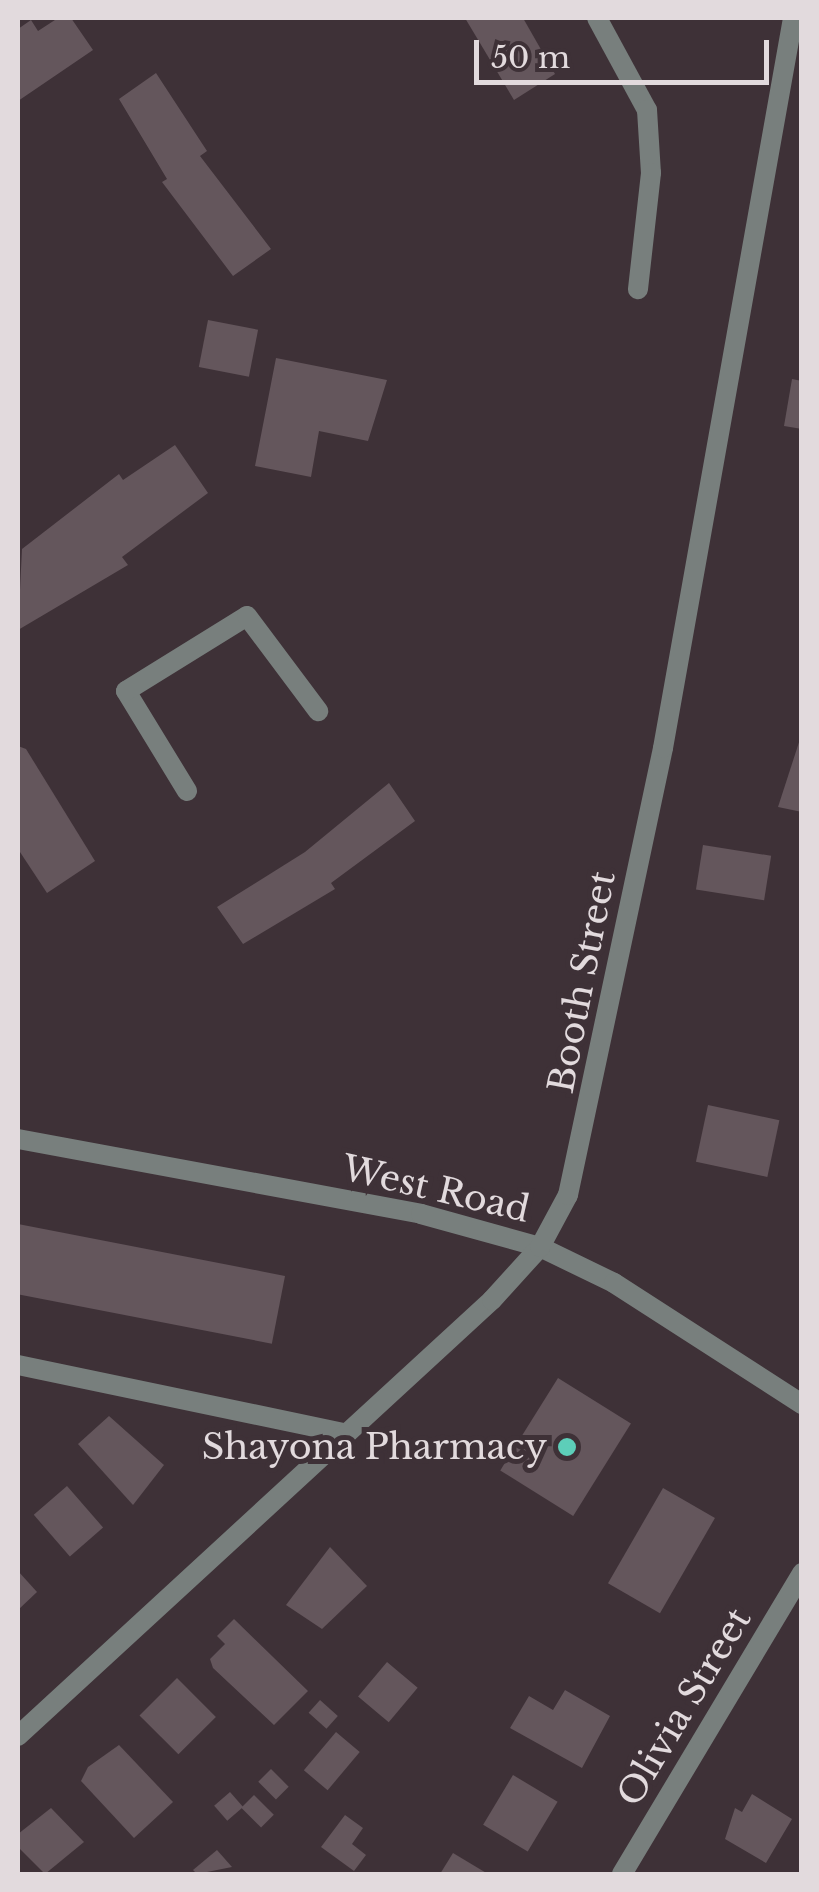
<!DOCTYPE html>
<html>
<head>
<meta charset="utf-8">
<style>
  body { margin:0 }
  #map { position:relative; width:819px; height:1892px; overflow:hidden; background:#3e3137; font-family:"Libre Baskerville",serif }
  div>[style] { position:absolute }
  .building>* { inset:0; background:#64565c; transform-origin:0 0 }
  .service>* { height:20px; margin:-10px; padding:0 10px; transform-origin:10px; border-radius:10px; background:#787f7d }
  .minor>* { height:20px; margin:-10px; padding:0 10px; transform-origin:10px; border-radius:10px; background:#787f7d }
  .dots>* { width:28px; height:28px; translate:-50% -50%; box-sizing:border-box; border:5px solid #3e3137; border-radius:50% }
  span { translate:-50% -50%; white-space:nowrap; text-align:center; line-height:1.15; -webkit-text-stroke:10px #3e3137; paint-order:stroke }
  .street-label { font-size:35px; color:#e2dadd }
  .poi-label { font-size:35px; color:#e2dadd }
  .right { translate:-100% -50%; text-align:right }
  .frame { position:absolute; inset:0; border:20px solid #e2dadd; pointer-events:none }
  .scale { position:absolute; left:474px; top:40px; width:295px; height:45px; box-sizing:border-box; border:5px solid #e2dadd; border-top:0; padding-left:12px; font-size:30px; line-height:35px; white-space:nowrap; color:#e2dadd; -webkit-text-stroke:8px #3e3137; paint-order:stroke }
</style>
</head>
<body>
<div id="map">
  <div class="building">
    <div style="clip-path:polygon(58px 18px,71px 18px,93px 50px,18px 101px,18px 29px,31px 20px,38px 31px)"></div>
    <div style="clip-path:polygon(465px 18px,523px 18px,555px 74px,514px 100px)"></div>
    <div style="clip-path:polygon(156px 73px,207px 151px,200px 156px,271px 249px,233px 276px,162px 182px,167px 179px,119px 99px)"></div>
    <div style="left:208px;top:320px;width:51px;height:48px;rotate:11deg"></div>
    <div style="clip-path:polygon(276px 358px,387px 380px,368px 441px,319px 431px,311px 477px,255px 466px)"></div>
    <div style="clip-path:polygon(792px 379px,802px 381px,802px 429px,784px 426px)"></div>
    <div style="clip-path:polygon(175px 445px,208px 493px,122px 557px,128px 565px,18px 630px,22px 549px,119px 474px,123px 480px)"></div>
    <div style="clip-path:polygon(802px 733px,802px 812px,778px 807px)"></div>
    <div style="clip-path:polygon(18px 746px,26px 749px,95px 861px,47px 893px,18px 849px)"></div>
    <div style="clip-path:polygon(389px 783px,415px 821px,331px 883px,335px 889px,243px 944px,217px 907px,305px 852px)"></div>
    <div style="left:703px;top:845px;width:69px;height:45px;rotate:9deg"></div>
    <div style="left:708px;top:1105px;width:73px;height:58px;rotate:12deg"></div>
    <div style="left:18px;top:1224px;width:272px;height:69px;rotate:11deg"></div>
    <div style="left:558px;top:1378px;width:86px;height:109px;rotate:32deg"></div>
    <div style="clip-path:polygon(109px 1416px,164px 1465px,133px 1505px,78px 1444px)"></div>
    <div style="left:67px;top:1486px;width:55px;height:44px;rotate:49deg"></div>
    <div style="left:663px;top:1488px;width:60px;height:110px;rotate:30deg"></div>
    <div style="clip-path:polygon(330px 1547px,367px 1586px,322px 1629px,286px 1605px)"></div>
    <div style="clip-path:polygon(18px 1571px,37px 1592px,18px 1610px)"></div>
    <div style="clip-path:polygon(234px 1619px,308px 1691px,274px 1725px,213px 1668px,210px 1659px,225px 1644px,217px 1636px)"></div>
    <div style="left:387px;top:1662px;width:40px;height:45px;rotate:40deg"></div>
    <div style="left:177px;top:1678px;width:55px;height:53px;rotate:45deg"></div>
    <div style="clip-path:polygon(565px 1690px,610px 1716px,582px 1768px,510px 1728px,529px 1696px,553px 1710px)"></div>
    <div style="left:320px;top:1700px;width:24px;height:17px;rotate:42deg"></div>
    <div style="left:336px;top:1732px;width:31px;height:50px;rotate:40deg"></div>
    <div style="clip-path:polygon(119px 1745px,173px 1802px,134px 1838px,81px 1781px,88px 1767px)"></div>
    <div style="left:271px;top:1769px;width:25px;height:18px;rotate:45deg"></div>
    <div style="left:513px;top:1775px;width:52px;height:58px;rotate:31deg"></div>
    <div style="left:230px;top:1792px;width:20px;height:21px;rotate:49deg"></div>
    <div style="clip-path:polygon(752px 1794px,792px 1819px,766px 1863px,725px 1839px,735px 1808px,742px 1812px)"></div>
    <div style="left:254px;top:1795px;width:28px;height:18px;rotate:45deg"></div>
    <div style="clip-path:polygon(51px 1808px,84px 1842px,45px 1874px,18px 1847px,18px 1834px)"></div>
    <div style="clip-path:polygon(345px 1815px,363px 1828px,352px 1844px,366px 1855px,354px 1871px,321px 1847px)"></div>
    <div style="clip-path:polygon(217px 1850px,232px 1867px,197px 1874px,193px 1870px)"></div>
    <div style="clip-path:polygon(453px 1853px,488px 1874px,440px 1874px)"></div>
  </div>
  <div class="service">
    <div style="left:597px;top:18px;width:105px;rotate:61.5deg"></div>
    <div style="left:647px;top:110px;width:63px;rotate:86.4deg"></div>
    <div style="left:651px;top:173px;width:117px;rotate:96.4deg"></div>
    <div style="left:187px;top:791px;width:117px;rotate:-121.4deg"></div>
    <div style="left:126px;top:691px;width:142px;rotate:-31.8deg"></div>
    <div style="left:247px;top:616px;width:119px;rotate:53.2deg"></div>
    <div style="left:18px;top:1365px;width:336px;rotate:11.8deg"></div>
  </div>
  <div class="minor">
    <div style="left:18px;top:1139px;width:410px;rotate:10.5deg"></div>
    <div style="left:421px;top:1214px;width:123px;rotate:15.5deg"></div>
    <div style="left:540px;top:1247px;width:82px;rotate:25.9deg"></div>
    <div style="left:614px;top:1283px;width:224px;rotate:32.8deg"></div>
    <div style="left:18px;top:1736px;width:644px;rotate:-42.61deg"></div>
    <div style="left:492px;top:1300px;width:72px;rotate:-47.8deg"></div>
    <div style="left:540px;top:1247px;width:59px;rotate:-61.7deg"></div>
    <div style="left:568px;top:1195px;width:457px;rotate:-78deg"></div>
    <div style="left:663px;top:748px;width:741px;rotate:-79.9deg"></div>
    <div style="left:622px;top:1874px;width:351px;rotate:-59.1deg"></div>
  </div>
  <div class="dots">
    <div style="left:567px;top:1447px;background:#5dceb9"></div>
  </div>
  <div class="street-label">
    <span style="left:582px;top:982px;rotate:-79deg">Booth Street</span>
    <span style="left:436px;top:1189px;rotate:13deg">West Road</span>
    <span style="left:684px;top:1707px;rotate:-59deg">Olivia Street</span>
  </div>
  <div class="poi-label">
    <span class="right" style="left:547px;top:1447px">Shayona Pharmacy</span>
  </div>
  <div class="frame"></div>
  <div class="scale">50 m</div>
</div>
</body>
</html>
